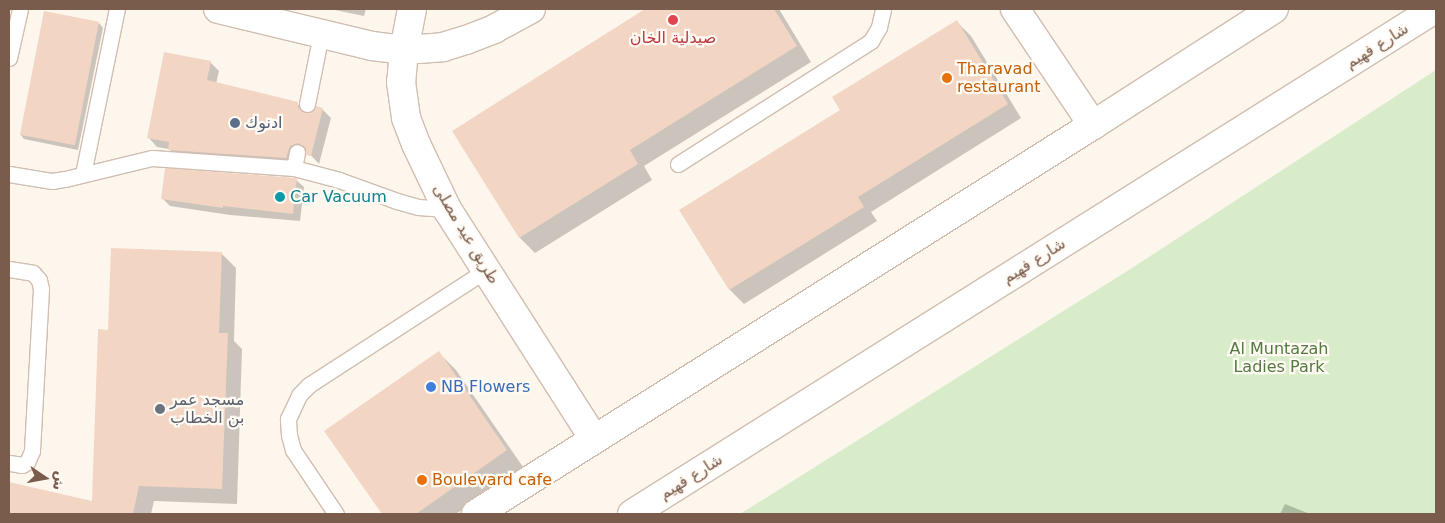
<!DOCTYPE html>
<html>
<head>
<meta charset="utf-8">
<style>
  body { margin:0 }
  #map { position:relative; width:1445px; height:523px; overflow:hidden; background:#fdf6ec; font-family:"DejaVu Sans",Cairo,sans-serif }
  div>[style] { position:absolute }
  .green>* { inset:0; background:#d8ecc9 }
  .shadow>* { inset:0; background:#0003 }
  .building>* { inset:0; background:#f3d5c3; transform-origin:0 0 }
  .roads { filter:drop-shadow(1px 0 #d1beb0) drop-shadow(-1px 0 #d1beb0) drop-shadow(0 1px #d1beb0) drop-shadow(0 -1px #d1beb0) }
  .service>* { height:15px; margin:-7.5px; padding:0 7.5px; transform-origin:7.5px; border-radius:7.5px; background:#fff }
  .minor>* { height:28px; margin:-14px; padding:0 14px; transform-origin:14px; border-radius:14px; background:#fff }
  .tertiary>* { height:28px; margin:-14px; padding:0 14px; transform-origin:14px; border-radius:14px; background:#fff }
  .dots>* { width:14px; height:14px; translate:-50% -50%; box-sizing:border-box; border:2px solid #fffaf3; border-radius:50% }
  span { translate:-50% -50%; white-space:nowrap; text-align:center; line-height:1.15; -webkit-text-stroke:4.5px #fffaf3; paint-order:stroke }
  .health-label { font-size:16px; color:#be3a42 }
  .street-label { font-size:16px; color:#7a5c4d }
  .food-label { font-size:16px; color:#c56008 }
  .left { translate:0 -50%; text-align:left }
  .service-label { font-size:16px; color:#4e5e75 }
  .culture-label { font-size:16px; color:#0d838f }
  .park-label { font-size:16px; color:#537a41 }
  .shop-label { font-size:16px; color:#366cbe }
  .worship-label { font-size:16px; color:#5b616d }
  .frame { position:absolute; inset:0; border:10px solid #7a5c4d; pointer-events:none }
  .north { position:absolute; left:20px; top:453px; width:50px; height:50px; -webkit-text-stroke:4px #fffaf3; paint-order:stroke; rotate:102deg; font-size:14px; font-weight:700; line-height:20px; text-align:center; color:#7a5c4d }
  .north::after { content:''; display:block; margin:auto; width:18px; height:22px; background:#7a5c4d; clip-path:polygon(50% 0,100% 100%,50% 72%,0 100%) }
</style>
</head>
<body>
<div id="map">
  <div class="green">
    <div style="clip-path:polygon(1436px 70px,1436px 514px,740px 514px,1132px 268px)"></div>
  </div>
  <div class="shadow">
    <div style="clip-path:polygon(330px 9px,366px 9px,364px 16px)"></div>
    <div style="clip-path:polygon(649px 9px,779px 9px,811px 62px,644px 166px,652px 180px,535px 253px,520px 238px,454px 131px)"></div>
    <div style="clip-path:polygon(957px 22px,971px 36px,1021px 118px,871px 212px,877px 221px,744px 304px,730px 290px,681px 210px,842px 110px)"></div>
    <div style="clip-path:polygon(99px 23px,103px 28px,78px 150px,24px 139px,20px 134px)"></div>
    <div style="clip-path:polygon(210px 62px,219px 71px,216px 84px,297px 103px,306px 114px,322px 109px,331px 118px,319px 164px,307px 151px,298px 155px,295px 166px,178px 158px,169px 149px,157px 147px,149px 138px)"></div>
    <div style="clip-path:polygon(296px 180px,304px 187px,300px 221px,230px 215px,170px 206px,163px 199px)"></div>
    <div style="clip-path:polygon(221px 253px,236px 268px,234px 341px,242px 349px,237px 504px,154px 501px,151px 514px,9px 514px,9px 484px,93px 503px,109px 331px)"></div>
    <div style="clip-path:polygon(439px 353px,456px 370px,523px 467px,456px 514px,383px 514px,326px 432px)"></div>
    <div style="clip-path:polygon(1285px 504px,1310px 514px,1280px 514px)"></div>
  </div>
  <div class="building">
    <div style="clip-path:polygon(645px 9px,774px 9px,797px 46px,630px 150px,638px 164px,519px 238px,452px 131px)"></div>
    <div style="left:44px;top:11px;width:56px;height:126px;rotate:11deg"></div>
    <div style="clip-path:polygon(957px 20px,1008px 104px,858px 197px,864px 207px,729px 290px,679px 210px,840px 110px,832px 97px)"></div>
    <div style="clip-path:polygon(164px 52px,211px 61px,207px 80px,298px 102px,298px 107px,305px 113px,310px 113px,316px 106px,323px 108px,311px 156px,306px 155px,306px 148px,298px 143px,290px 146px,286px 158px,168px 150px,169px 142px,147px 138px)"></div>
    <div style="clip-path:polygon(165px 168px,297px 178px,293px 214px,223px 206px,223px 208px,161px 199px)"></div>
    <div style="clip-path:polygon(111px 248px,222px 252px,219px 333px,228px 333px,222px 489px,139px 486px,133px 514px,9px 514px,9px 482px,92px 501px,98px 329px,108px 330px)"></div>
    <div style="clip-path:polygon(439px 351px,507px 450px,416px 514px,382px 514px,324px 431px)"></div>
  </div>
  <div class="roads">
    <div class="service">
      <div style="left:9px;top:58px;width:50px;rotate:-77.3deg"></div>
      <div style="left:307px;top:104px;width:71px;rotate:-78.7deg"></div>
      <div style="left:678px;top:164px;width:229px;rotate:-32.5deg"></div>
      <div style="left:871px;top:41px;width:16px;rotate:-60deg"></div>
      <div style="left:879px;top:27px;width:18px;rotate:-77deg"></div>
      <div style="left:294px;top:168px;width:16px;rotate:-79deg"></div>
      <div style="left:9px;top:174px;width:44px;rotate:9.2deg"></div>
      <div style="left:52px;top:181px;width:13px;rotate:-9deg"></div>
      <div style="left:65px;top:179px;width:89px;rotate:-13.6deg"></div>
      <div style="left:152px;top:158px;width:142px;rotate:4deg"></div>
      <div style="left:294px;top:168px;width:47px;rotate:14.9deg"></div>
      <div style="left:339px;top:180px;width:62px;rotate:19.9deg"></div>
      <div style="left:397px;top:201px;width:22px;rotate:16deg"></div>
      <div style="left:418px;top:207px;width:29px;rotate:4deg"></div>
      <div style="left:83px;top:174px;width:168px;rotate:-78.4deg"></div>
      <div style="left:9px;top:269px;width:24px;rotate:9deg"></div>
      <div style="left:33px;top:273px;width:9px;rotate:49deg"></div>
      <div style="left:39px;top:280px;width:9px;rotate:77deg"></div>
      <div style="left:41px;top:289px;width:162px;rotate:93.2deg"></div>
      <div style="left:32px;top:451px;width:12px;rotate:114deg"></div>
      <div style="left:27px;top:462px;width:6px;rotate:149deg"></div>
      <div style="left:22px;top:465px;width:13px;rotate:-171deg"></div>
      <div style="left:336px;top:514px;width:77px;rotate:-123.9deg"></div>
      <div style="left:293px;top:450px;width:16px;rotate:-105deg"></div>
      <div style="left:289px;top:435px;width:16px;rotate:-94deg"></div>
      <div style="left:288px;top:419px;width:26px;rotate:-65deg"></div>
      <div style="left:299px;top:395px;width:14px;rotate:-45deg"></div>
      <div style="left:309px;top:385px;width:211px;rotate:-33deg"></div>
    </div>
    <div class="minor">
      <div style="left:218px;top:9px;width:158px;rotate:13.5deg"></div>
      <div style="left:372px;top:46px;width:32px;rotate:7deg"></div>
      <div style="left:404px;top:50px;width:39px;rotate:-4deg"></div>
      <div style="left:443px;top:47px;width:24px;rotate:-17deg"></div>
      <div style="left:466px;top:40px;width:30px;rotate:-21deg"></div>
      <div style="left:494px;top:29px;width:42px;rotate:-28.4deg"></div>
      <div style="left:412px;top:9px;width:42px;rotate:101deg"></div>
      <div style="left:404px;top:50px;width:32px;rotate:95deg"></div>
      <div style="left:401px;top:82px;width:36px;rotate:82deg"></div>
      <div style="left:406px;top:118px;width:28px;rotate:69deg"></div>
      <div style="left:416px;top:144px;width:72px;rotate:64.5deg"></div>
      <div style="left:447px;top:209px;width:273px;rotate:57.4deg"></div>
      <div style="left:1015px;top:9px;width:140px;rotate:56.1deg"></div>
    </div>
    <div class="tertiary">
      <div style="left:476px;top:514px;width:729px;rotate:-32.23deg"></div>
      <div style="left:1093px;top:125px;width:215px;rotate:-32.7deg"></div>
      <div style="left:632px;top:514px;width:949px;rotate:-32.17deg"></div>
    </div>
  </div>
  <div class="dots">
    <div style="left:673px;top:20px;background:#e0444e"></div>
    <div style="left:947px;top:78px;background:#e8710a"></div>
    <div style="left:235px;top:123px;background:#5c6f8a"></div>
    <div style="left:280px;top:197px;background:#0f9aa8"></div>
    <div style="left:431px;top:387px;background:#3f7fe0"></div>
    <div style="left:160px;top:409px;background:#6b7280"></div>
    <div style="left:422px;top:480px;background:#e8710a"></div>
  </div>
  <div class="health-label">
    <span style="left:673px;top:38px">صيدلية الخان</span>
  </div>
  <div class="street-label">
    <span style="left:1377px;top:46px;rotate:-32deg">شارع فهيم</span>
    <span style="left:466px;top:234px;rotate:59deg">طريق عيد مصلى</span>
    <span style="left:1034px;top:261px;rotate:-32deg">شارع فهيم</span>
    <span style="left:691px;top:477px;rotate:-32deg">شارع فهيم</span>
  </div>
  <div class="food-label">
    <span class="left" style="left:957px;top:78px">Tharavad<br>restaurant</span>
    <span class="left" style="left:432px;top:480px">Boulevard cafe</span>
  </div>
  <div class="service-label">
    <span class="left" style="left:245px;top:123px">ادنوك</span>
  </div>
  <div class="culture-label">
    <span class="left" style="left:290px;top:197px">Car Vacuum</span>
  </div>
  <div class="park-label">
    <span style="left:1279px;top:358px">Al Muntazah<br>Ladies Park</span>
  </div>
  <div class="shop-label">
    <span class="left" style="left:441px;top:387px">NB Flowers</span>
  </div>
  <div class="worship-label">
    <span class="left" style="left:170px;top:409px">مسجد عمر<br>بن الخطاب</span>
  </div>
  <div class="frame"></div>
  <div class="north">ش</div>
</div>
</body>
</html>
